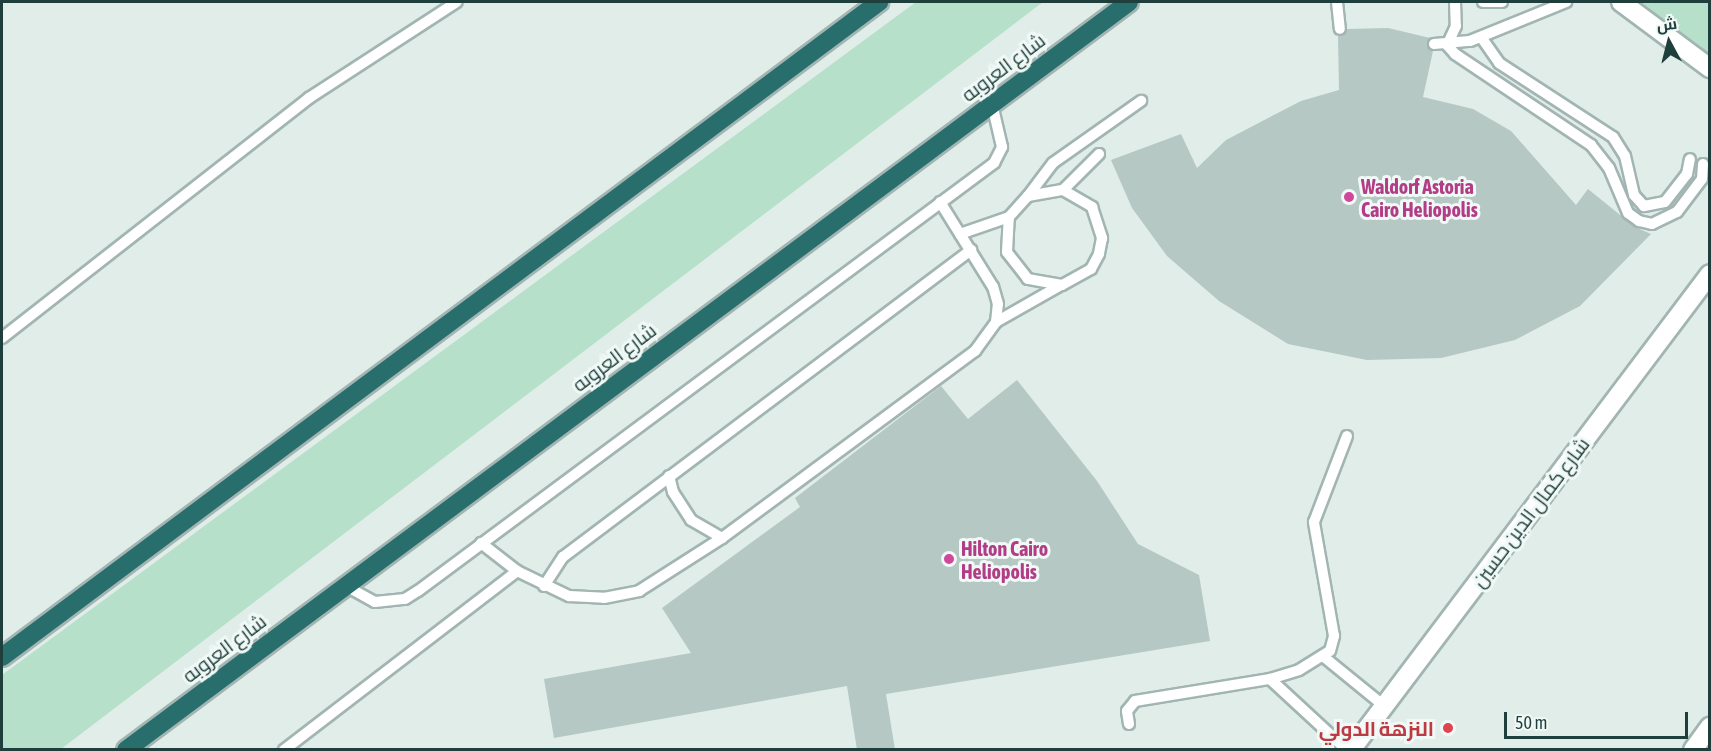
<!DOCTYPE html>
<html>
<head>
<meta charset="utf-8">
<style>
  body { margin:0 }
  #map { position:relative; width:1711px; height:751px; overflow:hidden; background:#e0ede9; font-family:"Asap Condensed",Cairo,sans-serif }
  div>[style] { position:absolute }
  .green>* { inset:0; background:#b6e0c9 }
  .building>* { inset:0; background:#b5c8c3 }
  .roads { filter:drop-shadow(2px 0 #a2b5b2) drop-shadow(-2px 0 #a2b5b2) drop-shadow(0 2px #a2b5b2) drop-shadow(0 -2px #a2b5b2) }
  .lane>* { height:10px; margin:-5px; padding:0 5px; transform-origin:5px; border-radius:5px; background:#fff }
  .street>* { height:18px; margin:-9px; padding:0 9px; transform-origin:9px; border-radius:9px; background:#fff }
  .secondary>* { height:18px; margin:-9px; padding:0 9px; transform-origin:9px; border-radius:9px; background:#fff }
  .highway>* { height:18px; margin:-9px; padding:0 9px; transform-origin:9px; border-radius:9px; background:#276e6c }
  .dots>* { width:16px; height:16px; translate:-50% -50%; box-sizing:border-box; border:3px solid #f1f9f6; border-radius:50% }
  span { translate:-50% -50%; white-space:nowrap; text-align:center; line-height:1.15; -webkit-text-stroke:6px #f1f9f6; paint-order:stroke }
  .street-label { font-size:20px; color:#1f3f3c }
  .hotel-label { font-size:20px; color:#b23c85; font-weight:700 }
  .left { translate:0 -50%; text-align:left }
  .health-label { font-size:20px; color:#be3a42; font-weight:700 }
  .right { translate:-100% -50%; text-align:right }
  .frame { position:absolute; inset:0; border:3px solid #1f3f3c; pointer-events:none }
  .north { position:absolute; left:1639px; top:12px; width:60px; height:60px; -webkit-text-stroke:4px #f1f9f6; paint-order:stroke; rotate:353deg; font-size:16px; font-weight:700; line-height:24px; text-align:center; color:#1f3f3c }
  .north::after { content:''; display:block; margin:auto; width:21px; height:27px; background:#1f3f3c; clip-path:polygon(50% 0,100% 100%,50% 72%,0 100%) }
  .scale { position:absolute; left:1504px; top:712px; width:184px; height:27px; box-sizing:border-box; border:3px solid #1f3f3c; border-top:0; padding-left:8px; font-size:18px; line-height:21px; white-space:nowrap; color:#1f3f3c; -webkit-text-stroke:4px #f1f9f6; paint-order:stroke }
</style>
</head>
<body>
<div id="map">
  <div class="green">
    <div style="clip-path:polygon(916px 2px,1043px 2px,61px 749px,2px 749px,2px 675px)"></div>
    <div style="clip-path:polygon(1637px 2px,1709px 2px,1709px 55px)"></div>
  </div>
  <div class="building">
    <div style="clip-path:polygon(1388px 28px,1430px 38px,1427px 45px,1433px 51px,1423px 97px,1473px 109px,1511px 131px,1576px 205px,1588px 189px,1635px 227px,1651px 234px,1580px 306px,1515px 340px,1441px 358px,1367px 360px,1288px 344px,1219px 301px,1167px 256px,1132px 208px,1111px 160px,1181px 134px,1197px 168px,1226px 140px,1301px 101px,1339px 90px,1338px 36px,1347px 29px)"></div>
    <div style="clip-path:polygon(1017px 380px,1097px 481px,1138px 544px,1199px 575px,1210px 641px,886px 694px,895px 750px,857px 750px,847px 686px,554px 738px,544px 679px,691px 653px,662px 608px,800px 507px,795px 498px,941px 386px,968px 419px)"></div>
  </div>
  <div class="roads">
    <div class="lane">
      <div style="left:1337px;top:2px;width:27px;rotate:84deg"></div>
      <div style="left:1455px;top:2px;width:24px;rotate:88deg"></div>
      <div style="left:1456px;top:26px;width:21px;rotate:115deg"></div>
      <div style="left:1447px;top:45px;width:12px;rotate:48deg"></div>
      <div style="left:1455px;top:54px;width:164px;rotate:33.8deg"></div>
      <div style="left:1591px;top:145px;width:29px;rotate:52deg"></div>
      <div style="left:1609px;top:168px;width:49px;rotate:67.1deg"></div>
      <div style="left:1628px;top:213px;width:14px;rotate:36deg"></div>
      <div style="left:1639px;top:221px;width:13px;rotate:13deg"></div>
      <div style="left:1652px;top:224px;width:28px;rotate:-26deg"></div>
      <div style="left:1677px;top:212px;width:41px;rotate:-52.9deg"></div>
      <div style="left:1702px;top:179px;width:15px;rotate:-86deg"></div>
      <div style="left:1483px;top:2px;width:19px"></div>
      <div style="left:1481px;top:37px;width:32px;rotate:55deg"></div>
      <div style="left:1499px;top:63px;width:136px;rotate:33deg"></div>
      <div style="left:1613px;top:137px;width:22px;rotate:58deg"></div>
      <div style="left:1625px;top:156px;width:40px;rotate:77deg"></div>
      <div style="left:1634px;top:195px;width:15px;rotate:48deg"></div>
      <div style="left:1644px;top:206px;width:21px;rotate:-11deg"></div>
      <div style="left:1665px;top:202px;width:36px;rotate:-52deg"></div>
      <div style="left:1687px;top:174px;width:15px;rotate:-79deg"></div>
      <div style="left:1434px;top:44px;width:36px;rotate:-5deg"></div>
      <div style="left:1470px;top:41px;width:104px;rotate:-22.1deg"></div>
      <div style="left:1063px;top:190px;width:51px;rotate:-45deg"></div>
      <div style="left:1028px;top:196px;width:41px;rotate:-52.9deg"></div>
      <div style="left:1053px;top:163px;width:108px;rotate:-35.2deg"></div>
      <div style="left:960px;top:234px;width:52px;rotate:-19.1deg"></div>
      <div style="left:1009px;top:217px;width:28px;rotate:-48deg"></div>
      <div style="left:1028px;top:196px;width:36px;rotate:-10deg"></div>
      <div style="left:1063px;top:190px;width:34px;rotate:30deg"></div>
      <div style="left:1092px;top:207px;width:33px;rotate:72deg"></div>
      <div style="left:1102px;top:238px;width:16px;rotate:101deg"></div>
      <div style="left:1099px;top:254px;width:17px;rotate:118deg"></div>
      <div style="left:1091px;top:269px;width:33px;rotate:151deg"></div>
      <div style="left:1062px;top:285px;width:35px;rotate:-170deg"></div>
      <div style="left:1028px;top:279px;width:34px;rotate:-128deg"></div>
      <div style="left:1007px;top:252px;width:35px;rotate:-87deg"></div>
      <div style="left:996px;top:322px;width:75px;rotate:-29.6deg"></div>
      <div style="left:2px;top:338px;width:390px;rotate:-38deg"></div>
      <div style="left:309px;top:98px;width:176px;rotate:-33deg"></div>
      <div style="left:669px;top:476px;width:16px;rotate:76deg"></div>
      <div style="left:673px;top:492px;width:33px;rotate:57deg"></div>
      <div style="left:691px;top:520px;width:36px;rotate:30deg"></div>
      <div style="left:481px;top:543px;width:46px;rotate:37.9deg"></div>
      <div style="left:517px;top:571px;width:58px;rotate:25.7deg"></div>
      <div style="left:569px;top:596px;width:35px;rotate:3deg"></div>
      <div style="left:604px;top:598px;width:36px;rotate:-11deg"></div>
      <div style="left:639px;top:591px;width:98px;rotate:-32.6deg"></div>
      <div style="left:722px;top:538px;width:315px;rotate:-36.5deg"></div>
      <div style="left:975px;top:351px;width:36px;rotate:-54deg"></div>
      <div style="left:996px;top:322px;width:18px;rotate:-84deg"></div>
      <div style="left:998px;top:304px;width:18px;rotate:-106deg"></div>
      <div style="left:993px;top:287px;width:100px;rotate:-121.9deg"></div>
      <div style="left:344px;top:585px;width:35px;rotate:29deg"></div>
      <div style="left:375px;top:602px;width:30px;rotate:-6deg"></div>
      <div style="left:405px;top:599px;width:15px;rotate:-32deg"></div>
      <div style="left:418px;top:591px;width:718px;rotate:-36.61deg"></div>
      <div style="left:994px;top:163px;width:18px;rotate:-63deg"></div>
      <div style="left:1002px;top:147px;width:44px;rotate:-103.1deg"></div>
      <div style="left:544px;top:586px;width:35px;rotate:-57deg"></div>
      <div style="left:563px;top:557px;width:511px;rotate:-36.96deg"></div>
      <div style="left:1324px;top:657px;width:77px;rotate:39.2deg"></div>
      <div style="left:1270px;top:679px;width:105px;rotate:42.7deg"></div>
      <div style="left:1129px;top:724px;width:13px;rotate:-99deg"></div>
      <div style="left:1127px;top:711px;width:13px;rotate:-51deg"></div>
      <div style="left:1135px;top:701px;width:137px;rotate:-9.3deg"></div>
      <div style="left:1270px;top:679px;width:30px;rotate:-17deg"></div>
      <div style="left:1299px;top:670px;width:36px;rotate:-32deg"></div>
      <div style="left:1330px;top:651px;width:16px;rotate:-75deg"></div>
      <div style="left:1334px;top:636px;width:116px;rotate:-100deg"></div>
      <div style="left:1314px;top:522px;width:92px;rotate:-69deg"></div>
      <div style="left:284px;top:750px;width:294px;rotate:-37.5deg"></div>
    </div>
    <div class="street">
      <div style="left:1351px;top:750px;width:596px;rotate:-52.98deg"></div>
      <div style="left:1693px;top:750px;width:29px;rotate:-54deg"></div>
    </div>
    <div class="secondary">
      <div style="left:1621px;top:2px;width:111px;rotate:36.6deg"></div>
    </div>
    <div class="highway">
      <div style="left:2px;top:657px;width:1095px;rotate:-36.75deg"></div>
      <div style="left:126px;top:750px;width:1251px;rotate:-36.71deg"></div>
    </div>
  </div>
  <div class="dots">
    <div style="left:1349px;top:197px;background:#d1479c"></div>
    <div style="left:949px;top:559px;background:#d1479c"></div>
    <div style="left:1448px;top:728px;background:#e0444e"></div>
  </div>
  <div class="street-label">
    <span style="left:1003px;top:67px;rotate:-37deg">شارع العروبه</span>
    <span style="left:614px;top:357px;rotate:-37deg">شارع العروبه</span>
    <span style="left:1530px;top:512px;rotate:-53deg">شارع كمال الدين حسين</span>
    <span style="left:224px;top:648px;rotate:-37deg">شارع العروبه</span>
  </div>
  <div class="hotel-label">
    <span class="left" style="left:1361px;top:198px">Waldorf Astoria<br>Cairo Heliopolis</span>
    <span class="left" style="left:961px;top:560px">Hilton Cairo<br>Heliopolis</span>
  </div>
  <div class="health-label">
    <span class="right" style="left:1434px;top:728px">النزهة الدولي</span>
  </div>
  <div class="frame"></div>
  <div class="north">ش</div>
  <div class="scale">50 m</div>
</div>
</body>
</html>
